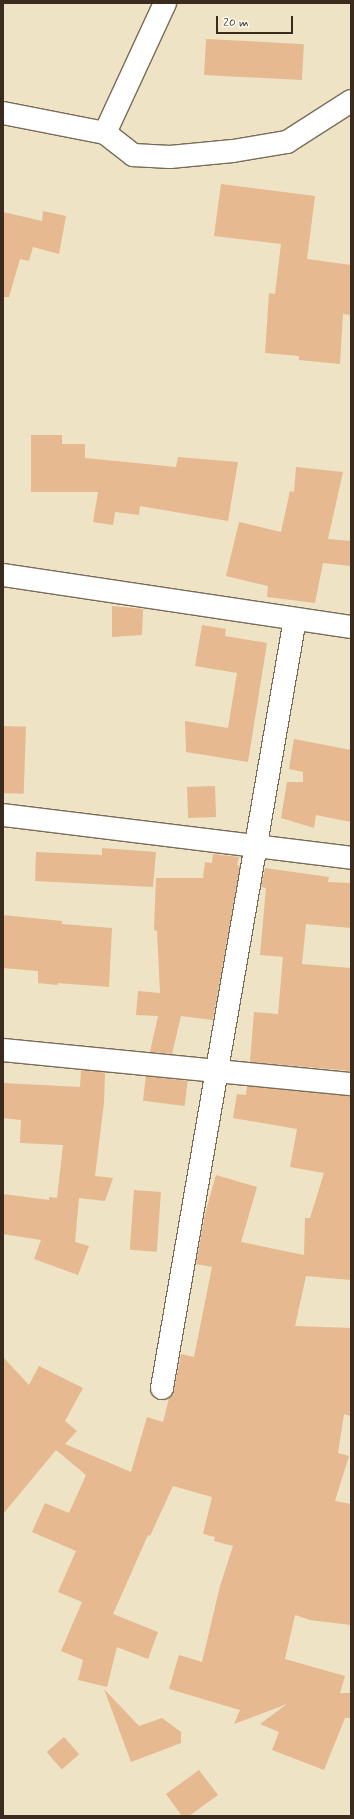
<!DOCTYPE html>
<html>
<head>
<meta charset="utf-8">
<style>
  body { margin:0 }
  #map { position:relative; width:354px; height:1819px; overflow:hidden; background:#eee3c4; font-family:Mynerve,sans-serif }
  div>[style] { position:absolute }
  .building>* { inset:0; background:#e6b990; transform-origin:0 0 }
  .roads { filter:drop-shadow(1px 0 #7a6b58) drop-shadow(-1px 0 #7a6b58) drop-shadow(0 1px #7a6b58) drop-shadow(0 -1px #7a6b58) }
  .street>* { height:22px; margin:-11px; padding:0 11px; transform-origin:11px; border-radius:11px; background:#fff }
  span { translate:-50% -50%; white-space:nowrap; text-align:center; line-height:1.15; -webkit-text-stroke:3.5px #fdfcf7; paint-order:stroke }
  .frame { position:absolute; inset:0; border:4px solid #3b2a1e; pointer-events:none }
  .scale { position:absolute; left:216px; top:16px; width:77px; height:18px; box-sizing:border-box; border:2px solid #3b2a1e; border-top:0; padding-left:5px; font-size:12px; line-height:14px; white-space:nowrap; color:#3b2a1e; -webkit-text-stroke:3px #fdfcf7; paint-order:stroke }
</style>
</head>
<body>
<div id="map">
  <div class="building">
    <div style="left:206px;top:39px;width:98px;height:36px;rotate:3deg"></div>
    <div style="clip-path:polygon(221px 184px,315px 196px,307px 259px,351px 265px,351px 315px,343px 314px,340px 364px,299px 360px,299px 356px,265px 353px,269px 293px,275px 294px,281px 244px,214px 236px)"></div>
    <div style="clip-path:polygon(43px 211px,66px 216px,59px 254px,33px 247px,29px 261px,20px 259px,9px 297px,3px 297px,3px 212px,42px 221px)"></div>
    <div style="clip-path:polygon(31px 435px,62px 435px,62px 444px,85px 444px,85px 458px,176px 467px,178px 457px,238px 462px,228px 521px,140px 506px,139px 515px,115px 512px,113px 525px,93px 522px,98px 492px,31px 492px)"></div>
    <div style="clip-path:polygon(296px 467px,343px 472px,328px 539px,351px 541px,351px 566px,323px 563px,315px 603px,267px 597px,268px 586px,226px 576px,239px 522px,281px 532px,290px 491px,294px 492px)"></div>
    <div style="clip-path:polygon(112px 606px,143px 609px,142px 635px,112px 637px)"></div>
    <div style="clip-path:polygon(202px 625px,226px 629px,225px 636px,267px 643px,248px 762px,186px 752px,185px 721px,228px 728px,237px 673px,195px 666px)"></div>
    <div style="left:3px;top:726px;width:23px;height:67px;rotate:2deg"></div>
    <div style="clip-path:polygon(294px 739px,351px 750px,351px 822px,316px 815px,314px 828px,281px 818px,287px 782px,303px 782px,303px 772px,289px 769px)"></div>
    <div style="left:215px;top:786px;width:31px;height:28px;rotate:88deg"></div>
    <div style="clip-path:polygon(102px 848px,156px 852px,153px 887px,35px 881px,36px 852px,102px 855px)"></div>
    <div style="clip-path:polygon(213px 854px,239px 857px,237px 865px,240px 866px,213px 1020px,181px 1016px,172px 1054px,150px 1052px,158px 1016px,136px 1015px,138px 991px,160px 993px,157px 931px,154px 930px,156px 878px,203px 878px,205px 862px,212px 863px)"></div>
    <div style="clip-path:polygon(265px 868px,329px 877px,328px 882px,351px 883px,351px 928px,306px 924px,302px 964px,351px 968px,351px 1071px,250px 1062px,254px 1012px,278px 1014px,283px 957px,260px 955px,266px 888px,261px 887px)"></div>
    <div style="clip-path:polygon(3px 915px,62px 921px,62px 924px,112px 928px,109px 987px,58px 983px,58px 985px,38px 983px,38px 971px,3px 968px)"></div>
    <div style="clip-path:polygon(81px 1070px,105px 1072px,104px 1103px,95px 1176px,113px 1178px,105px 1201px,79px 1198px,75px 1242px,89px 1246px,78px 1275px,34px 1259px,41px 1240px,3px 1234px,3px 1194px,49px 1200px,49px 1197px,57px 1198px,63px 1145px,20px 1143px,21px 1120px,3px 1118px,3px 1083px,80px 1087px)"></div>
    <div style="left:146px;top:1076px;width:42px;height:25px;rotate:7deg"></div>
    <div style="clip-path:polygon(247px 1086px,351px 1096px,351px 1280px,306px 1276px,295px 1326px,351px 1328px,351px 1416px,344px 1414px,338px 1453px,349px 1456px,335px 1501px,351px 1504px,351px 1625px,310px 1620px,295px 1615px,285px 1659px,345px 1676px,340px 1693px,351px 1693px,351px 1718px,345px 1718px,324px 1770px,272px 1750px,279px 1732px,260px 1724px,287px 1704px,234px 1724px,240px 1710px,169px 1689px,179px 1655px,202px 1662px,220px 1586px,233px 1546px,214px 1541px,215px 1537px,203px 1534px,212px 1497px,173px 1486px,150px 1536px,148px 1535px,113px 1614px,158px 1632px,148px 1659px,117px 1647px,107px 1687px,78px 1680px,83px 1660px,61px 1651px,82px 1602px,58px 1592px,76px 1551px,32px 1532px,45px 1503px,69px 1513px,86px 1475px,56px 1450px,3px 1514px,3px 1357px,29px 1385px,39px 1366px,83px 1388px,65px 1421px,77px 1431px,65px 1444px,131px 1472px,147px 1417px,163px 1422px,169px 1398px,174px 1390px,181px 1354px,194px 1357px,212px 1267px,196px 1264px,205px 1214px,216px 1175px,257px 1187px,241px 1242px,304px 1255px,305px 1218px,310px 1218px,324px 1173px,290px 1167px,297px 1129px,233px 1118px,237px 1094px,246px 1095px)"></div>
    <div style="left:134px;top:1190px;width:27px;height:60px;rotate:4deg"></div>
    <div style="clip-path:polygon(104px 1689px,139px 1726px,162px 1718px,181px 1732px,181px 1743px,131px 1762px)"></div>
    <div style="left:64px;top:1737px;width:23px;height:23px;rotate:49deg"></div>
    <div style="clip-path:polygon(199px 1770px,218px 1795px,189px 1816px,182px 1816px,166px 1794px)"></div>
  </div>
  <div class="roads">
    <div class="street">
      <div style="left:3px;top:113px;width:104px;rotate:11.1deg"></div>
      <div style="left:105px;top:133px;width:36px;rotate:38deg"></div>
      <div style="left:133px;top:155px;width:37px;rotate:3deg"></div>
      <div style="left:170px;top:157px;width:63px;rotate:-5.4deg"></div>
      <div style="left:233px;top:151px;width:55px;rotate:-9.5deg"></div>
      <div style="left:287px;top:142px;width:76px;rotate:-32.6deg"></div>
      <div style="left:105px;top:133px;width:143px;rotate:-65.2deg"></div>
      <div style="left:3px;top:575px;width:352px;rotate:8.5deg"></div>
      <div style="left:3px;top:815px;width:351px;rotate:7deg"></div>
      <div style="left:3px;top:1050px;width:350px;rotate:5.6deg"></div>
      <div style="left:162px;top:1388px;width:780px;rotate:-80.19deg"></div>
    </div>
  </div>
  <div class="frame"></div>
  <div class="scale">20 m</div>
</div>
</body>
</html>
